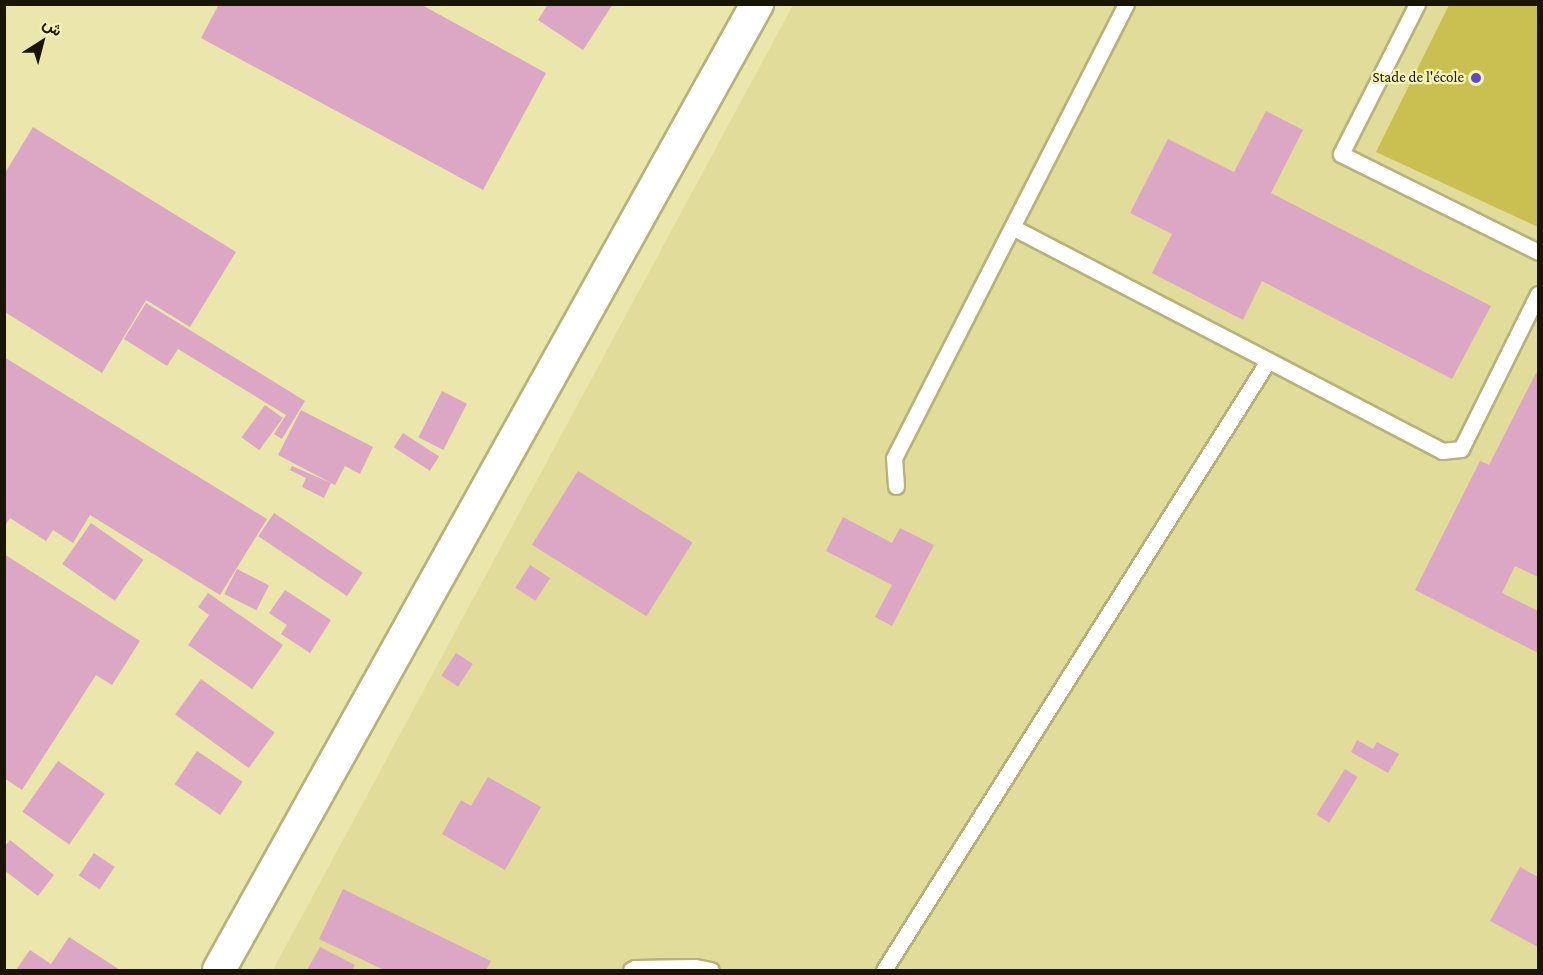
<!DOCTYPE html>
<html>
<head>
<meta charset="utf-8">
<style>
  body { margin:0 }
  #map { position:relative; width:1543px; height:975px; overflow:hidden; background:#eae6ac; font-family:"Crimson Pro",Vazirmatn,serif }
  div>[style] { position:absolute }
  .built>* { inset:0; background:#e1dc9a }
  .green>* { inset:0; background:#cac051 }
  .building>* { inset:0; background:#dca6c5; transform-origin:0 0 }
  .roads { filter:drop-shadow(2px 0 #b7b27a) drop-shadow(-2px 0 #b7b27a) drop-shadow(0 2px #b7b27a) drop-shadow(0 -2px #b7b27a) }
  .service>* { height:15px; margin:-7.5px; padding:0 7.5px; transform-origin:7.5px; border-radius:7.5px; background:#fff }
  .minor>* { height:32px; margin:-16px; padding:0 16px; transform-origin:16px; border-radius:16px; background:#fff }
  .dots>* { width:16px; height:16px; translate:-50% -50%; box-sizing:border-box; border:3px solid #f8f3b9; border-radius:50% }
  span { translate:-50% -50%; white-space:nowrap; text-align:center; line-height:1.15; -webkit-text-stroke:4.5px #f8f3b9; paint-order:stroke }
  .poi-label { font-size:15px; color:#181602 }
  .right { translate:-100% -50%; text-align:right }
  .frame { position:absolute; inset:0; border:6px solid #181602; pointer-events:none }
  .north { position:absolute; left:12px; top:12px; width:60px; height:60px; -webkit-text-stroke:4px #f8f3b9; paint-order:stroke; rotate:36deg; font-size:16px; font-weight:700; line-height:24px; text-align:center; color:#181602 }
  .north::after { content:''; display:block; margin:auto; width:21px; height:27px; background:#181602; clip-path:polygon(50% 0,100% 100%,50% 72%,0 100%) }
</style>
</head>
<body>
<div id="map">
  <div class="built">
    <div style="clip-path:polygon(793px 5px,1538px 5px,1538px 970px,273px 970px)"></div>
  </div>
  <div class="green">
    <div style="clip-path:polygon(1449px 5px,1538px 5px,1538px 227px,1376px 152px)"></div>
  </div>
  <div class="building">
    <div style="clip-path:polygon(219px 4px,420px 4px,546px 73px,483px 190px,201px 38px)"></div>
    <div style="clip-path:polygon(548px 4px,613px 4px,583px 50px,538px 20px)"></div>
    <div style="clip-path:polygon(1266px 111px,1303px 130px,1271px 193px,1491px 306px,1452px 379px,1262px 281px,1243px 320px,1152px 273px,1172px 234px,1130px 213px,1168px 139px,1234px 172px)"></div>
    <div style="clip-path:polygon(33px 127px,236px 252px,190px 327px,146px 300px,102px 373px,5px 312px,5px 173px)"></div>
    <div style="clip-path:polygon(146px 303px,305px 401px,282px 439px,274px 434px,286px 415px,178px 349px,167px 366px,124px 339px)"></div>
    <div style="clip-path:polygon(4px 357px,267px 519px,220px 595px,90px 515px,73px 543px,53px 530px,46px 541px,10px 518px,6px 524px,4px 523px)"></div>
    <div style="clip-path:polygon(1536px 373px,1538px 375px,1538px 577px,1515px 566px,1502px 593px,1538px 611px,1538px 653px,1415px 590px,1480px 461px,1489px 465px)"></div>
    <div style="left:442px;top:391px;width:28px;height:52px;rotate:27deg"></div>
    <div style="left:265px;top:405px;width:22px;height:40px;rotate:36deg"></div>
    <div style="clip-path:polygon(301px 410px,373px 447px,360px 474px,345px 466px,335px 485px,278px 455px)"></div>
    <div style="left:403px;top:433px;width:43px;height:17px;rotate:33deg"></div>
    <div style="clip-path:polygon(292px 466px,331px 483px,324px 498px,302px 487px,306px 478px,290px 470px)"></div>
    <div style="left:578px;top:471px;width:135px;height:87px;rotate:32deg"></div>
    <div style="left:274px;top:513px;width:107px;height:28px;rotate:34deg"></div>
    <div style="clip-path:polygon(843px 517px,892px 543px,900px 528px,934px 545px,892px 626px,875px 617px,892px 585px,826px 551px)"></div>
    <div style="left:91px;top:523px;width:64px;height:50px;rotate:35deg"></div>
    <div style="clip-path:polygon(4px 554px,140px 641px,112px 685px,96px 675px,22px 790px,4px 778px)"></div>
    <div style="left:530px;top:565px;width:24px;height:27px;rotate:33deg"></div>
    <div style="left:237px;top:569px;width:36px;height:28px;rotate:27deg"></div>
    <div style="clip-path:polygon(285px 590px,331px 620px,310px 653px,281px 634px,287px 625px,269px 613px)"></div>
    <div style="clip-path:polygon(208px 593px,283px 645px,252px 689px,188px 645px,209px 615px,198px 607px)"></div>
    <div style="left:456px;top:653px;width:20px;height:27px;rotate:33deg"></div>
    <div style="left:201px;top:679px;width:91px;height:44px;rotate:36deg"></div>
    <div style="clip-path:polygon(1357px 740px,1373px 749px,1377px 742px,1399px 754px,1388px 773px,1351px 752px)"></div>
    <div style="left:197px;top:751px;width:55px;height:40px;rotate:34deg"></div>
    <div style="left:58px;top:761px;width:57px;height:62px;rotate:35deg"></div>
    <div style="left:1345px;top:769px;width:15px;height:54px;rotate:32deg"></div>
    <div style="clip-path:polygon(488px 777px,541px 807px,505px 870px,442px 834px,461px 800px,471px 806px)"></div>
    <div style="clip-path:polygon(10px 840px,54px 875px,38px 896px,4px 870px,4px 847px)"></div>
    <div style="left:94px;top:853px;width:25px;height:27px;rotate:34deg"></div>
    <div style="clip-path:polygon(1520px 867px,1538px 877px,1538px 947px,1490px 921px)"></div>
    <div style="clip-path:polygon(343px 889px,491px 961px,486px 970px,384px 970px,319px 939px)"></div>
    <div style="clip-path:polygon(69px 937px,120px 970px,16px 970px,30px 950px,51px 964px)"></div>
    <div style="clip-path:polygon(320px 947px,355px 965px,352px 970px,307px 970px)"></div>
  </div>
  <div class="roads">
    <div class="service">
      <div style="left:1417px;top:4px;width:168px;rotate:116.9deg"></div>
      <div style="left:1341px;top:154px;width:220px;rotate:26.4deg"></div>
      <div style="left:1014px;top:228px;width:483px;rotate:27.5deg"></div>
      <div style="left:1442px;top:451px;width:19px;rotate:-6deg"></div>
      <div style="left:1461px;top:449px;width:173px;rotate:-63.6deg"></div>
      <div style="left:896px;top:486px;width:28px;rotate:-94deg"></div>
      <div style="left:894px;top:458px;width:510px;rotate:-62.93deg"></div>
      <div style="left:631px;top:970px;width:4px;rotate:-27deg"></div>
      <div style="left:635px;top:968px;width:60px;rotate:-1deg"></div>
      <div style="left:695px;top:967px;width:16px;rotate:11deg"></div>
      <div style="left:884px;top:970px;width:720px;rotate:-57.77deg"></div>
    </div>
    <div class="minor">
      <div style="left:219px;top:970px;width:1106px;rotate:-60.88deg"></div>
    </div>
  </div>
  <div class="dots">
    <div style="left:1476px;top:78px;background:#5c4bc3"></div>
  </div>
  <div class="poi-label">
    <span class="right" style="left:1464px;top:78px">Stade de l'école</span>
  </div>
  <div class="frame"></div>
  <div class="north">ش</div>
</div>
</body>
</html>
